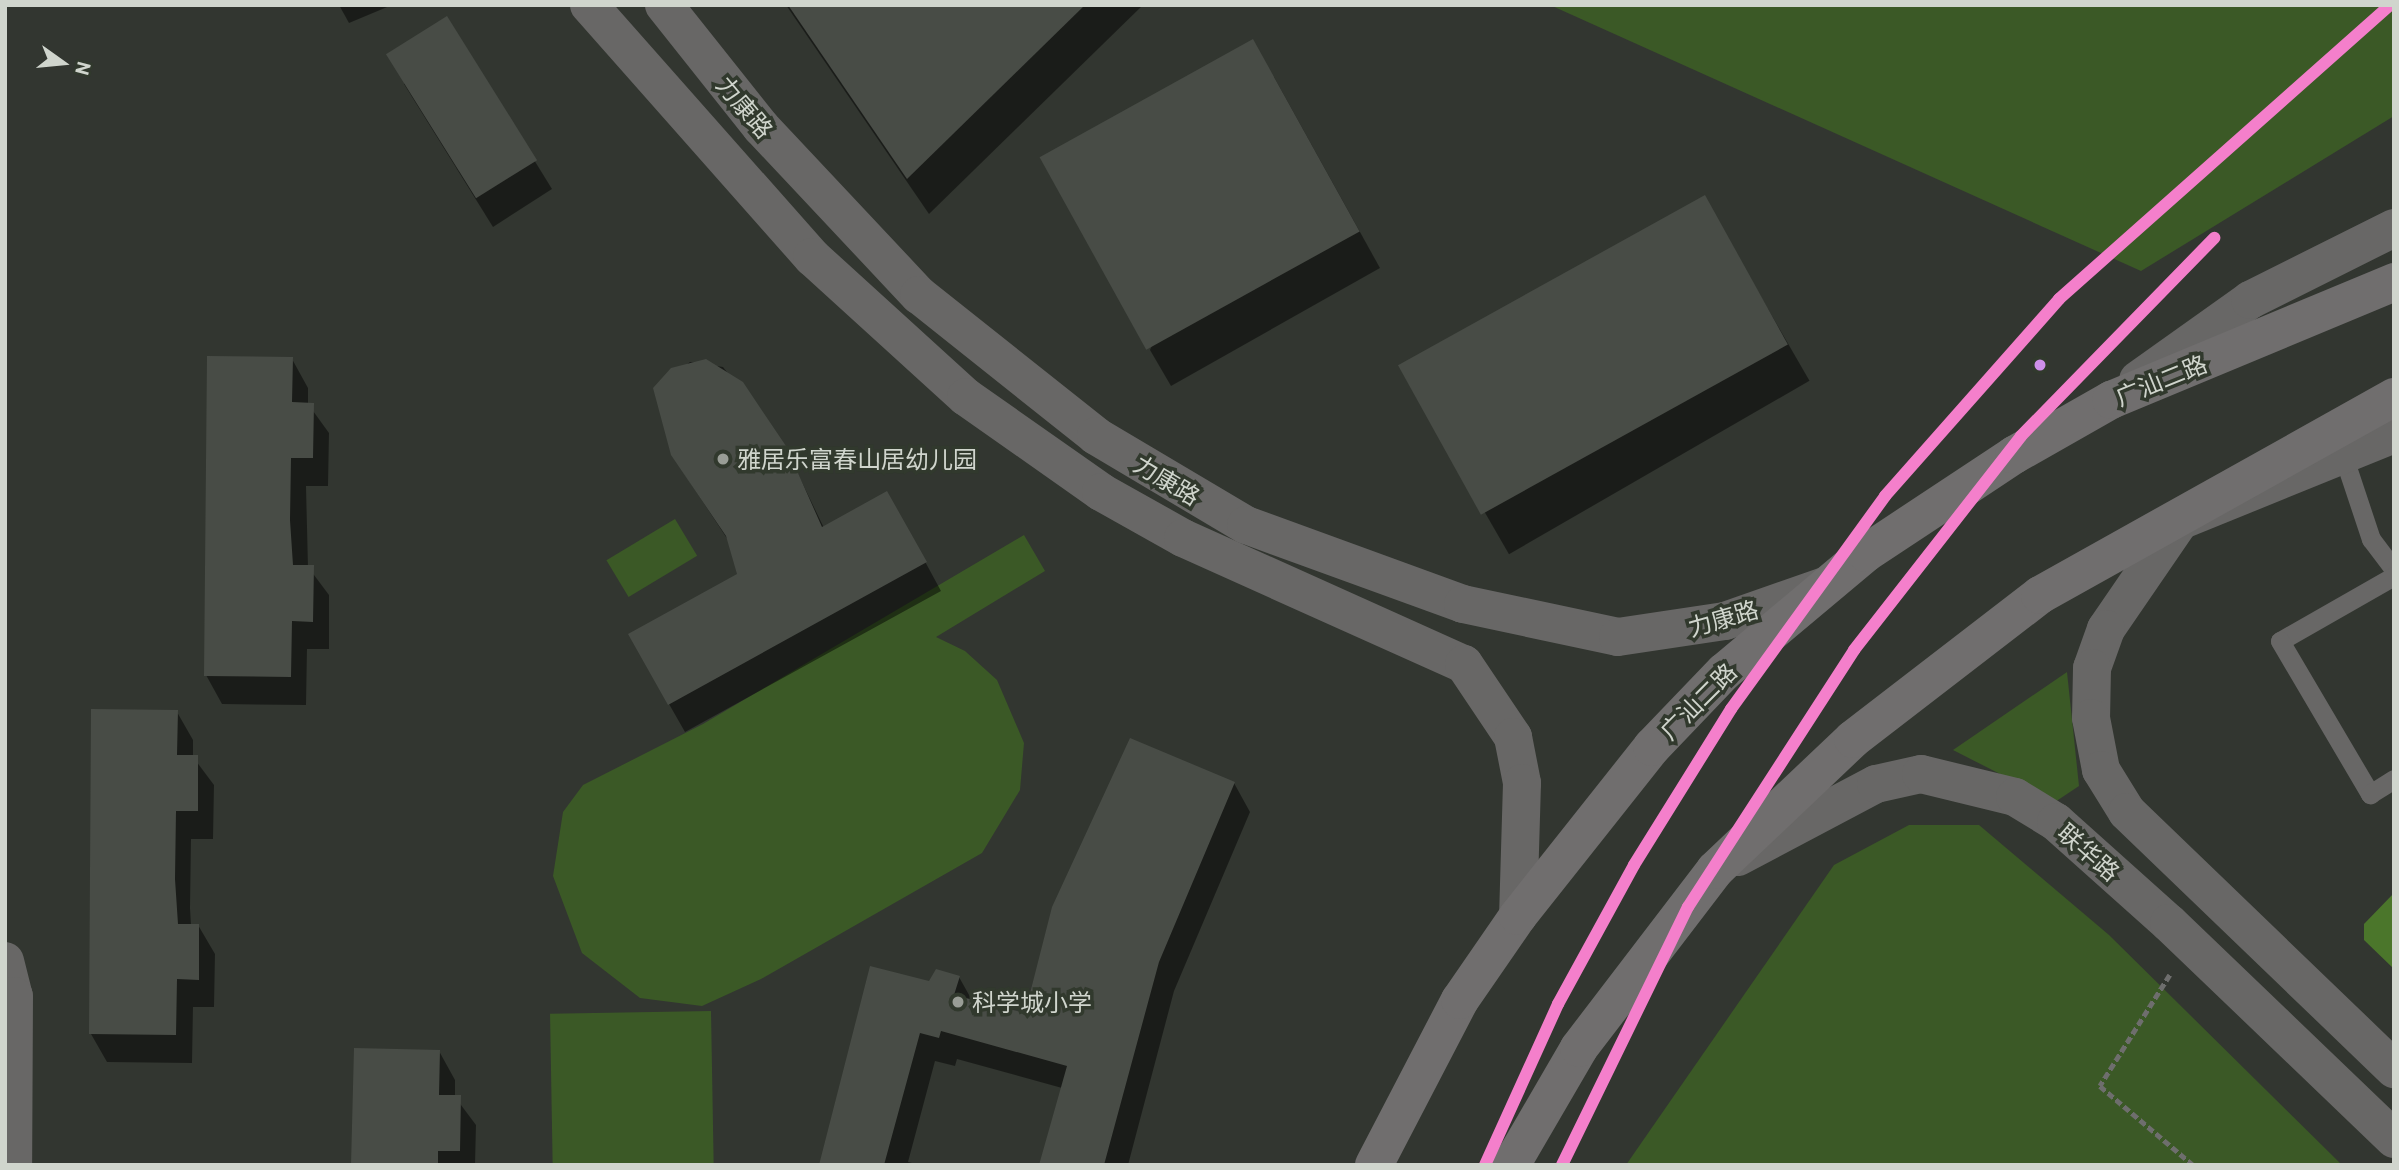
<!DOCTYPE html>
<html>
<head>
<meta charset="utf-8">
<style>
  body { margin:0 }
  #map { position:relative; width:2399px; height:1170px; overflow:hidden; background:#323630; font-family:Barlow,"Noto Sans SC",sans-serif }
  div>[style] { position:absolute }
  .green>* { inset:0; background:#3b5926; transform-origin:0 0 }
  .water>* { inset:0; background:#4b762b }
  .shadow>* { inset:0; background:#0007; transform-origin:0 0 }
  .building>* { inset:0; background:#484c46; transform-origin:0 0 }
  .path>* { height:4.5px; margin-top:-2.25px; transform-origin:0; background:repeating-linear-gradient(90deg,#6e6e6d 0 7px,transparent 0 10.5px) }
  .service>* { height:19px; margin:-9.5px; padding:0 9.5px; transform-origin:9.5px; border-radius:9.5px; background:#686766 }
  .minor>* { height:38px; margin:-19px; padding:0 19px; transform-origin:19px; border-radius:19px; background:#686766 }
  .tertiary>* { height:38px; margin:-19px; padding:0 19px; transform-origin:19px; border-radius:19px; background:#686766 }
  .trunk>* { height:38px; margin:-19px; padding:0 19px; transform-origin:19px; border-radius:19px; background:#706e6e }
  .metro-1>* { height:12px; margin:-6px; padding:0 6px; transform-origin:6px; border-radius:6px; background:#f47fcb }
  .dots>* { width:19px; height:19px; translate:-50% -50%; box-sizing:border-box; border:4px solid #31392d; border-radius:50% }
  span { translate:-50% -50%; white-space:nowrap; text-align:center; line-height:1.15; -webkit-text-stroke:7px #31392d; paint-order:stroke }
  .street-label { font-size:24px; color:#d0d5cd }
  .poi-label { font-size:24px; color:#d0d5cd }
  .left { translate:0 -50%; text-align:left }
  .frame { position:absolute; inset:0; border:7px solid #d0d5cd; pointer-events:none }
  .north { position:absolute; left:28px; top:28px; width:70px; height:70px; -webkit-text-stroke:5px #31392d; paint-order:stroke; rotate:105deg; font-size:19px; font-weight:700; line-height:28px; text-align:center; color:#d0d5cd }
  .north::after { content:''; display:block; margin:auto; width:24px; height:32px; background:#d0d5cd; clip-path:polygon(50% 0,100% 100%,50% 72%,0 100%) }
</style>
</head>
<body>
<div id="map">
  <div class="green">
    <div style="clip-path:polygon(1550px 5px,2394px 5px,2394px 116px,2141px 271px)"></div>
    <div style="left:675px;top:519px;width:43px;height:80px;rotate:59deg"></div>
    <div style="clip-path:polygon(1024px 535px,1045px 571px,936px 637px,965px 651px,997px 680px,1024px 743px,1020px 790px,982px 853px,761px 979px,702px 1006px,640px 998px,582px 953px,553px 876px,563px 812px,583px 785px,703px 724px)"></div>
    <div style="clip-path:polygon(2067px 672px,2079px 786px,2055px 802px,1953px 750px)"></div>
    <div style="clip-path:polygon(1909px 825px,1979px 825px,2109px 935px,2342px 1165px,1626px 1165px,1834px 865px)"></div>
    <div style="left:711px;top:1011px;width:154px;height:161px;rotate:89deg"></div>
  </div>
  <div class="water">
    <div style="clip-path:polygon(2394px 893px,2394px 969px,2364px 940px,2364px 924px)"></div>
  </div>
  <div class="shadow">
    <div style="clip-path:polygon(339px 5px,392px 5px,349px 23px)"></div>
    <div style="clip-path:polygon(786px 5px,1143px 5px,929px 214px)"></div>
    <div style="clip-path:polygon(447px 19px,552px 189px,493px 227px,404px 84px)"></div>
    <div style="clip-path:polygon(1274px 77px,1380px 268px,1171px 386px,1150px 350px)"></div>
    <div style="left:1704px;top:198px;width:211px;height:347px;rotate:60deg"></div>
    <div style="clip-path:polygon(292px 359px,308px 388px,308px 404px,329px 433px,328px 486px,306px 486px,308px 567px,329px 595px,329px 649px,307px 649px,306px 705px,222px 704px,206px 675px)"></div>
    <div style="clip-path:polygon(690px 362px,723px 367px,785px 447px,824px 528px,903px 521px,941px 591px,685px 732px,669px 704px,739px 575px,730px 543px,672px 455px,655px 389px)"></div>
    <div style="clip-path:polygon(177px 712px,193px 740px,193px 757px,214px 785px,213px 839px,191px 839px,190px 908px,191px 925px,198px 925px,215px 954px,214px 1007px,193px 1007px,192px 1063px,107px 1062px,91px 1034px)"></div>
    <div style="clip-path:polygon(1234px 783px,1250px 812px,1174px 991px,1128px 1165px,1041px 1165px,1062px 1088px,957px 1059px,955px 1066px,935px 1061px,908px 1162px,920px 1165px,820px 1165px,930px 983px,959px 977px,973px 1002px,1026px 1015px)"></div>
    <div style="clip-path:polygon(439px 1051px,455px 1080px,455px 1097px,476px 1125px,475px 1165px,354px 1165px)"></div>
  </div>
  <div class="building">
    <div style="clip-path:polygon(788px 5px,1085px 5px,907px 179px)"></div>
    <div style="left:447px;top:16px;width:170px;height:72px;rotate:58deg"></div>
    <div style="left:1253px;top:39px;width:220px;height:244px;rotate:61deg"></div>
    <div style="left:1705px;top:195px;width:171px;height:351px;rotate:61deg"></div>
    <div style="clip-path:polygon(207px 356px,293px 357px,292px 402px,314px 403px,313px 458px,291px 458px,290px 520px,293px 565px,314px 565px,313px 622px,292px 621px,291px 677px,204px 676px)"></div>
    <div style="clip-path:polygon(706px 359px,743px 382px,763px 412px,786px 446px,822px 527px,887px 491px,927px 562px,668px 705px,628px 634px,737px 574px,726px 536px,671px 455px,653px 388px,671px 368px)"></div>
    <div style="clip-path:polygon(91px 709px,178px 710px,177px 755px,198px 755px,198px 811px,176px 811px,175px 879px,178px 924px,199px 924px,199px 980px,177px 979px,176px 1035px,89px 1034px)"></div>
    <div style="clip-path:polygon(1130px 738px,1235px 782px,1159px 962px,1104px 1165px,1039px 1165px,1067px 1066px,941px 1031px,939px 1038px,920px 1033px,884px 1165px,819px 1165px,870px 966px,929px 981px,936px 969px,960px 976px,954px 995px,1025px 1013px,1052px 907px)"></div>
    <div style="clip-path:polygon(354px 1048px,440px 1050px,439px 1095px,461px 1095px,460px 1151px,438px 1151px,438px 1165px,351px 1165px)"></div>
  </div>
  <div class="path">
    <div style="left:2170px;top:975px;width:131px;rotate:122.2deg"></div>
    <div style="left:2100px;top:1086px;width:122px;rotate:40.3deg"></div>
  </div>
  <div class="service">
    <div style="left:2343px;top:455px;width:89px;rotate:71.6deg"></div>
    <div style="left:2371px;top:539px;width:38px;rotate:53deg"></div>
    <div style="left:2394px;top:576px;width:131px;rotate:150.3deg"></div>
    <div style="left:2280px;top:641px;width:178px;rotate:59.5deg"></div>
    <div style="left:2370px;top:794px;width:28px;rotate:-32deg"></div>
  </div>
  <div class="minor">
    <div style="left:5px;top:961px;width:36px;rotate:76deg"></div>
    <div style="left:14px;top:996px;width:169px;rotate:90.3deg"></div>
  </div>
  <div class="tertiary">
    <div style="left:589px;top:5px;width:337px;rotate:48.5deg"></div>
    <div style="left:812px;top:257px;width:208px;rotate:42.3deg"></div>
    <div style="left:966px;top:397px;width:165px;rotate:35.1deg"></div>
    <div style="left:1101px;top:492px;width:94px;rotate:29.3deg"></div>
    <div style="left:1183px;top:538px;width:308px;rotate:24.2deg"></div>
    <div style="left:1464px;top:664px;width:88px;rotate:56.1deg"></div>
    <div style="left:1513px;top:737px;width:47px;rotate:78.9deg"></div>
    <div style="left:1522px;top:783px;width:133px;rotate:91.7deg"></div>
    <div style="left:664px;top:5px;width:156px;rotate:51.5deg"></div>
    <div style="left:761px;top:127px;width:231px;rotate:46.8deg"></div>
    <div style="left:919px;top:295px;width:226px;rotate:38.5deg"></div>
    <div style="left:1096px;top:436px;width:174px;rotate:30.7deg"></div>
    <div style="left:1246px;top:525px;width:231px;rotate:20deg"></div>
    <div style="left:1463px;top:604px;width:158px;rotate:12deg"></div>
    <div style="left:1618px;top:637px;width:108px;rotate:-8.5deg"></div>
    <div style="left:1725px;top:621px;width:106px;rotate:-19.3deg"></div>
    <div style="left:2138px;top:380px;width:138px;rotate:-35.5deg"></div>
    <div style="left:2250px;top:300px;width:161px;rotate:-26.6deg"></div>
    <div style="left:2394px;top:434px;width:231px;rotate:157.9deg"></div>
    <div style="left:2180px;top:521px;width:131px;rotate:124.4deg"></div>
    <div style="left:2106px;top:629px;width:41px;rotate:109.7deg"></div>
    <div style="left:2092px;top:668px;width:50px;rotate:91.1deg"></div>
    <div style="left:2091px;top:718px;width:53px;rotate:79.1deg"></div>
    <div style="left:2101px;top:770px;width:49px;rotate:58.2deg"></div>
    <div style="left:2127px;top:812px;width:371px;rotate:43.9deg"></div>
    <div style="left:1738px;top:857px;width:156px;rotate:-27.9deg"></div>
    <div style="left:1876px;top:784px;width:46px;rotate:-12.5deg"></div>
    <div style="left:1921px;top:774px;width:97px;rotate:13.7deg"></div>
    <div style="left:2015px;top:797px;width:48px;rotate:31.4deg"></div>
    <div style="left:2056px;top:822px;width:152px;rotate:41.8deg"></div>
    <div style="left:2169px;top:923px;width:312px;rotate:43.8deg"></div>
  </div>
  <div class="trunk">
    <div style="left:1374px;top:1165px;width:186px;rotate:-62.5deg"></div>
    <div style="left:1460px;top:1000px;width:102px;rotate:-55.4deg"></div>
    <div style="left:1518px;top:916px;width:216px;rotate:-51.6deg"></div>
    <div style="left:1652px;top:747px;width:104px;rotate:-46.2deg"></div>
    <div style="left:1724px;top:672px;width:185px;rotate:-40deg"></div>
    <div style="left:1866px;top:553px;width:178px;rotate:-33.5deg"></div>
    <div style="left:2014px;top:455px;width:112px;rotate:-29.6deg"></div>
    <div style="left:2111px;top:400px;width:307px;rotate:-22.6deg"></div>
    <div style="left:1511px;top:1165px;width:135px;rotate:-59.8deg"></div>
    <div style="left:1579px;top:1048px;width:224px;rotate:-52.6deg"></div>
    <div style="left:1715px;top:870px;width:190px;rotate:-43.5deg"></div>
    <div style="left:1853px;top:739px;width:236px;rotate:-37.6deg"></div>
    <div style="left:2040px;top:595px;width:406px;rotate:-29.2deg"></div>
  </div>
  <div class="metro-1">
    <div style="left:1485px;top:1165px;width:177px;rotate:-65.6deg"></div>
    <div style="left:1558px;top:1004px;width:158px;rotate:-61.3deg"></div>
    <div style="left:1634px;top:865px;width:184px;rotate:-58.1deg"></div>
    <div style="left:1731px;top:709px;width:263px;rotate:-54.1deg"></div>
    <div style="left:1885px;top:496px;width:263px;rotate:-48.5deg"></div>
    <div style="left:2059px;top:299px;width:443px;rotate:-41.6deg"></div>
    <div style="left:1562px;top:1165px;width:287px;rotate:-64deg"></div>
    <div style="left:1688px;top:907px;width:306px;rotate:-57.1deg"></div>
    <div style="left:1854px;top:650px;width:271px;rotate:-52deg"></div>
    <div style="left:2021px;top:436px;width:277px;rotate:-45.7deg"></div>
  </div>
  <div class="dots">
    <div style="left:2040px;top:365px;background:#ce8fe9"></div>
    <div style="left:723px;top:459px;background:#999d96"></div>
    <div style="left:958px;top:1002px;background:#999d96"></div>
  </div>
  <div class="street-label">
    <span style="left:745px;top:107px;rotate:50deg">力康路</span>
    <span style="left:2161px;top:380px;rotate:-22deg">广汕二路</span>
    <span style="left:1167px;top:480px;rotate:31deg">力康路</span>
    <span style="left:1723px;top:618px;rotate:-16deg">力康路</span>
    <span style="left:1698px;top:701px;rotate:-45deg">广汕二路</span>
    <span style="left:2089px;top:852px;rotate:41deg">联华路</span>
  </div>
  <div class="poi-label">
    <span class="left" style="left:737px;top:459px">雅居乐富春山居幼儿园</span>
    <span class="left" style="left:972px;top:1002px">科学城小学</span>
  </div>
  <div class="frame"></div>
  <div class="north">N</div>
</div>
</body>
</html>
